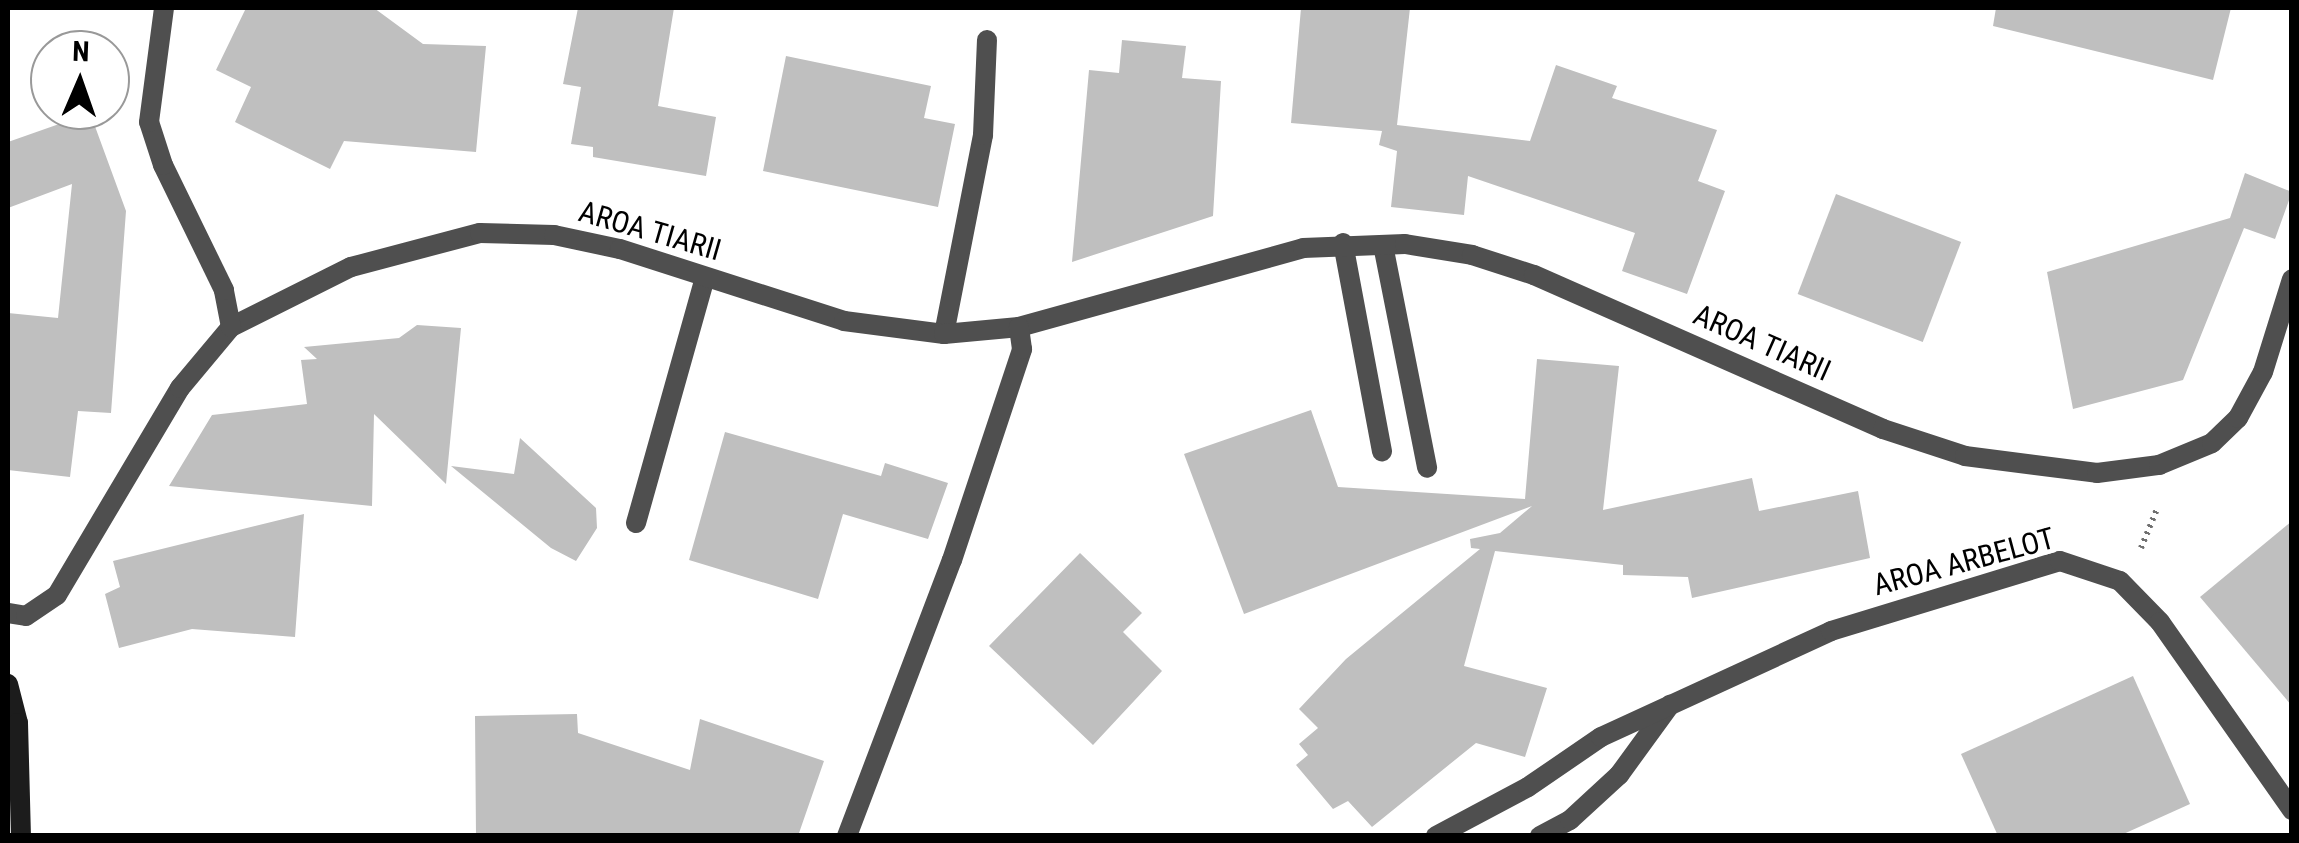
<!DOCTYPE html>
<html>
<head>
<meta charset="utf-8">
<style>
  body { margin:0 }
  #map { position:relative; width:2299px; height:843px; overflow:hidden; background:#fff; font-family:"Roboto Condensed",sans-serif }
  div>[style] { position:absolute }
  .building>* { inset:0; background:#bfbfbf; transform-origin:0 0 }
  .path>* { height:6px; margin-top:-3px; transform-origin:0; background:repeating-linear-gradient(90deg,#717171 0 2.5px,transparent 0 7.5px) }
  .service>* { height:20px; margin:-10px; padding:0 10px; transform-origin:10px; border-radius:10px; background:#4f4f4f }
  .minor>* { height:20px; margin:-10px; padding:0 10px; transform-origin:10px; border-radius:10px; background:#4f4f4f }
  .secondary>* { height:20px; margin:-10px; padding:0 10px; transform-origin:10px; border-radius:10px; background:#1c1c1c }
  span { translate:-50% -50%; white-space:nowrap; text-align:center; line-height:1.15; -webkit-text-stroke:9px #fff; paint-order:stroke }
  .street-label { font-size:30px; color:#000 }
  .frame { position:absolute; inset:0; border:10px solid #000; pointer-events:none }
  .north { position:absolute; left:30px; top:30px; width:100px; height:100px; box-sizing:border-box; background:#fff; border:2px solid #999; border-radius:50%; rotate:2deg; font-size:28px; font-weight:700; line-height:40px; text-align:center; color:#000 }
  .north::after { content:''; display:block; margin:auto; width:35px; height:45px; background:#000; clip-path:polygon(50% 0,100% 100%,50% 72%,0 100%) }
</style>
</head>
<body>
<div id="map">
  <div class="building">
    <div style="clip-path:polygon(246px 8px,374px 8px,423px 44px,486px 46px,476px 152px,344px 141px,330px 169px,235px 122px,251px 87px,216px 70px)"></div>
    <div style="clip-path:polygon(578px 8px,674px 8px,658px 106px,716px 117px,706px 176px,593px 157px,593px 147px,571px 144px,581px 87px,563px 84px)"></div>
    <div style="clip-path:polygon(1301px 8px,1410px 8px,1397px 125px,1530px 141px,1556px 65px,1617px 86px,1612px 98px,1717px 130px,1698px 181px,1725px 191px,1687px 294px,1622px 271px,1635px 233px,1468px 176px,1464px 215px,1391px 207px,1397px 151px,1379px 145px,1382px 131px,1291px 123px)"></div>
    <div style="clip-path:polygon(1996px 8px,2231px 8px,2213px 80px,1993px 26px)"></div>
    <div style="clip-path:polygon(1122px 40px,1186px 46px,1182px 78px,1221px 81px,1213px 216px,1072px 262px,1089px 70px,1119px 73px)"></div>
    <div style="clip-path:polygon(786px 56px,931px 86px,924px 118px,955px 124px,938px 207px,763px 171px)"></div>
    <div style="clip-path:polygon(79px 110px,89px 110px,126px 211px,111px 413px,78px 411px,70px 477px,8px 470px,8px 313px,58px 318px,72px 184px,8px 208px,8px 142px,79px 117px)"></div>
    <div style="clip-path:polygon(2245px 173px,2292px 192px,2275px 239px,2244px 228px,2183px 380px,2073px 409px,2047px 272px,2230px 218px)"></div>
    <div style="left:1836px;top:194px;width:134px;height:107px;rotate:21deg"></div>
    <div style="clip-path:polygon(417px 325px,461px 328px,446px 484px,374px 414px,372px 506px,169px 486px,212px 415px,307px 404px,301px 360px,317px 359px,304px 347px,399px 338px)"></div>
    <div style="clip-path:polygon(1537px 359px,1619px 366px,1603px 510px,1752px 478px,1759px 511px,1858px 491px,1870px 558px,1692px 598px,1688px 577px,1623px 575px,1623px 565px,1495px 551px,1464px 666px,1547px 688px,1525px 757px,1476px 743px,1372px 827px,1348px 801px,1333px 809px,1296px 765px,1308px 755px,1299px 744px,1318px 728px,1299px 709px,1346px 659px,1480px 549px,1471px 548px,1470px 539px,1500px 533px,1532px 506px,1244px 614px,1184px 454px,1311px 410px,1338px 487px,1525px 499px)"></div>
    <div style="clip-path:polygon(725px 432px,881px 476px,885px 463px,948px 483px,928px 539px,843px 514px,818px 599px,689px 560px)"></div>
    <div style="clip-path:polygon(520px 438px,596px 508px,597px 528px,576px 561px,551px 548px,451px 466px,514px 474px)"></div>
    <div style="clip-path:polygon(304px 514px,295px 637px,192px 629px,119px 648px,105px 594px,120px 587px,113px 561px)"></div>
    <div style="clip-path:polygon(2292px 521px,2292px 706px,2200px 597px)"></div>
    <div style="clip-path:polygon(1080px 553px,1142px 613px,1123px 632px,1162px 671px,1093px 745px,989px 646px)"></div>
    <div style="clip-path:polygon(2133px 676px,2190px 804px,2119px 836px,1998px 836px,1961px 754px)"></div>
    <div style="clip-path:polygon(577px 714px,578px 733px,690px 770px,700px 719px,824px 761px,798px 836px,476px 836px,475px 716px)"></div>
  </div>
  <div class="path">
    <div style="left:2141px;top:548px;width:42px;rotate:-67.7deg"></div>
  </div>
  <div class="service">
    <div style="left:1343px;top:243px;width:212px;rotate:79.4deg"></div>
    <div style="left:1383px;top:245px;width:227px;rotate:78.8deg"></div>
    <div style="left:944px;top:334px;width:203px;rotate:-78.9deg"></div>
    <div style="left:983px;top:135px;width:95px;rotate:-87.6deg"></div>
    <div style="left:636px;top:523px;width:255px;rotate:-74.3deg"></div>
    <div style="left:1540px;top:836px;width:34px;rotate:-28deg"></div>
    <div style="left:1570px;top:820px;width:67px;rotate:-42.6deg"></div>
    <div style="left:1619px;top:775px;width:87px;rotate:-53.9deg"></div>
  </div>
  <div class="minor">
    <div style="left:231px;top:327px;width:134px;rotate:-26.6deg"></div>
    <div style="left:351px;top:267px;width:133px;rotate:-14.8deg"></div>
    <div style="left:480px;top:233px;width:74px;rotate:1.5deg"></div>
    <div style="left:554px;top:235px;width:67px;rotate:12deg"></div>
    <div style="left:620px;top:249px;width:235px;rotate:17.8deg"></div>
    <div style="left:844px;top:321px;width:101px;rotate:7.4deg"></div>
    <div style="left:944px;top:334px;width:75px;rotate:-5.3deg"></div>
    <div style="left:1019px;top:327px;width:295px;rotate:-15.5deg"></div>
    <div style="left:1303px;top:248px;width:102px;rotate:-2.2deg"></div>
    <div style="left:1405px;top:244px;width:68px;rotate:9.3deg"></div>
    <div style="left:1472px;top:255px;width:65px;rotate:17.9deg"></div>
    <div style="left:1534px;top:275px;width:381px;rotate:23.8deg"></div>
    <div style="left:1883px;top:429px;width:86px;rotate:18.2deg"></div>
    <div style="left:1965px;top:456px;width:133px;rotate:7.3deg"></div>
    <div style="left:2097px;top:473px;width:63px;rotate:-7.4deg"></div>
    <div style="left:2159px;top:465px;width:57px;rotate:-22.5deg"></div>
    <div style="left:2212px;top:443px;width:36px;rotate:-44deg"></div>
    <div style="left:2238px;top:418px;width:52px;rotate:-61.5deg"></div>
    <div style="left:2263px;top:372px;width:97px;rotate:-72.7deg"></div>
    <div style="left:8px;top:613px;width:18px;rotate:9deg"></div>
    <div style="left:26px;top:616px;width:37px;rotate:-34deg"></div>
    <div style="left:57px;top:595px;width:241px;rotate:-59.3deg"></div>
    <div style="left:180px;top:388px;width:80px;rotate:-50.1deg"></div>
    <div style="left:231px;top:327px;width:38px;rotate:-101deg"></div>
    <div style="left:224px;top:290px;width:139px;rotate:-116deg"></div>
    <div style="left:163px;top:165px;width:45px;rotate:-108deg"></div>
    <div style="left:149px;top:122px;width:115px;rotate:-82.5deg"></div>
    <div style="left:847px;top:836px;width:295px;rotate:-69.2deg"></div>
    <div style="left:952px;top:560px;width:222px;rotate:-71.6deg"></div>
    <div style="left:1022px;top:349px;width:22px;rotate:-98deg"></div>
    <div style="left:1436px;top:836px;width:104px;rotate:-28deg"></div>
    <div style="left:1528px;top:787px;width:88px;rotate:-34.4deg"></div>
    <div style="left:1601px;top:737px;width:253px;rotate:-24.7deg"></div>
    <div style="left:1831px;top:631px;width:239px;rotate:-17deg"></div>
    <div style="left:2060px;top:561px;width:63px;rotate:18.4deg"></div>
    <div style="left:2120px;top:581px;width:57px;rotate:45.7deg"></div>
    <div style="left:2160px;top:622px;width:230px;rotate:54.9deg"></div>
  </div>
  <div class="secondary">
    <div style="left:8px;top:684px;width:40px;rotate:75.6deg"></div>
    <div style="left:18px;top:723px;width:113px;rotate:88.5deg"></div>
  </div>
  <div class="street-label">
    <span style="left:650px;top:231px;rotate:16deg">AROA TIARII</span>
    <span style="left:1762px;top:343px;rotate:24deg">AROA TIARII</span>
    <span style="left:1964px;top:562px;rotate:-15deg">AROA ARBELOT</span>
  </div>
  <div class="frame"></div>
  <div class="north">N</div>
</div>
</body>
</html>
